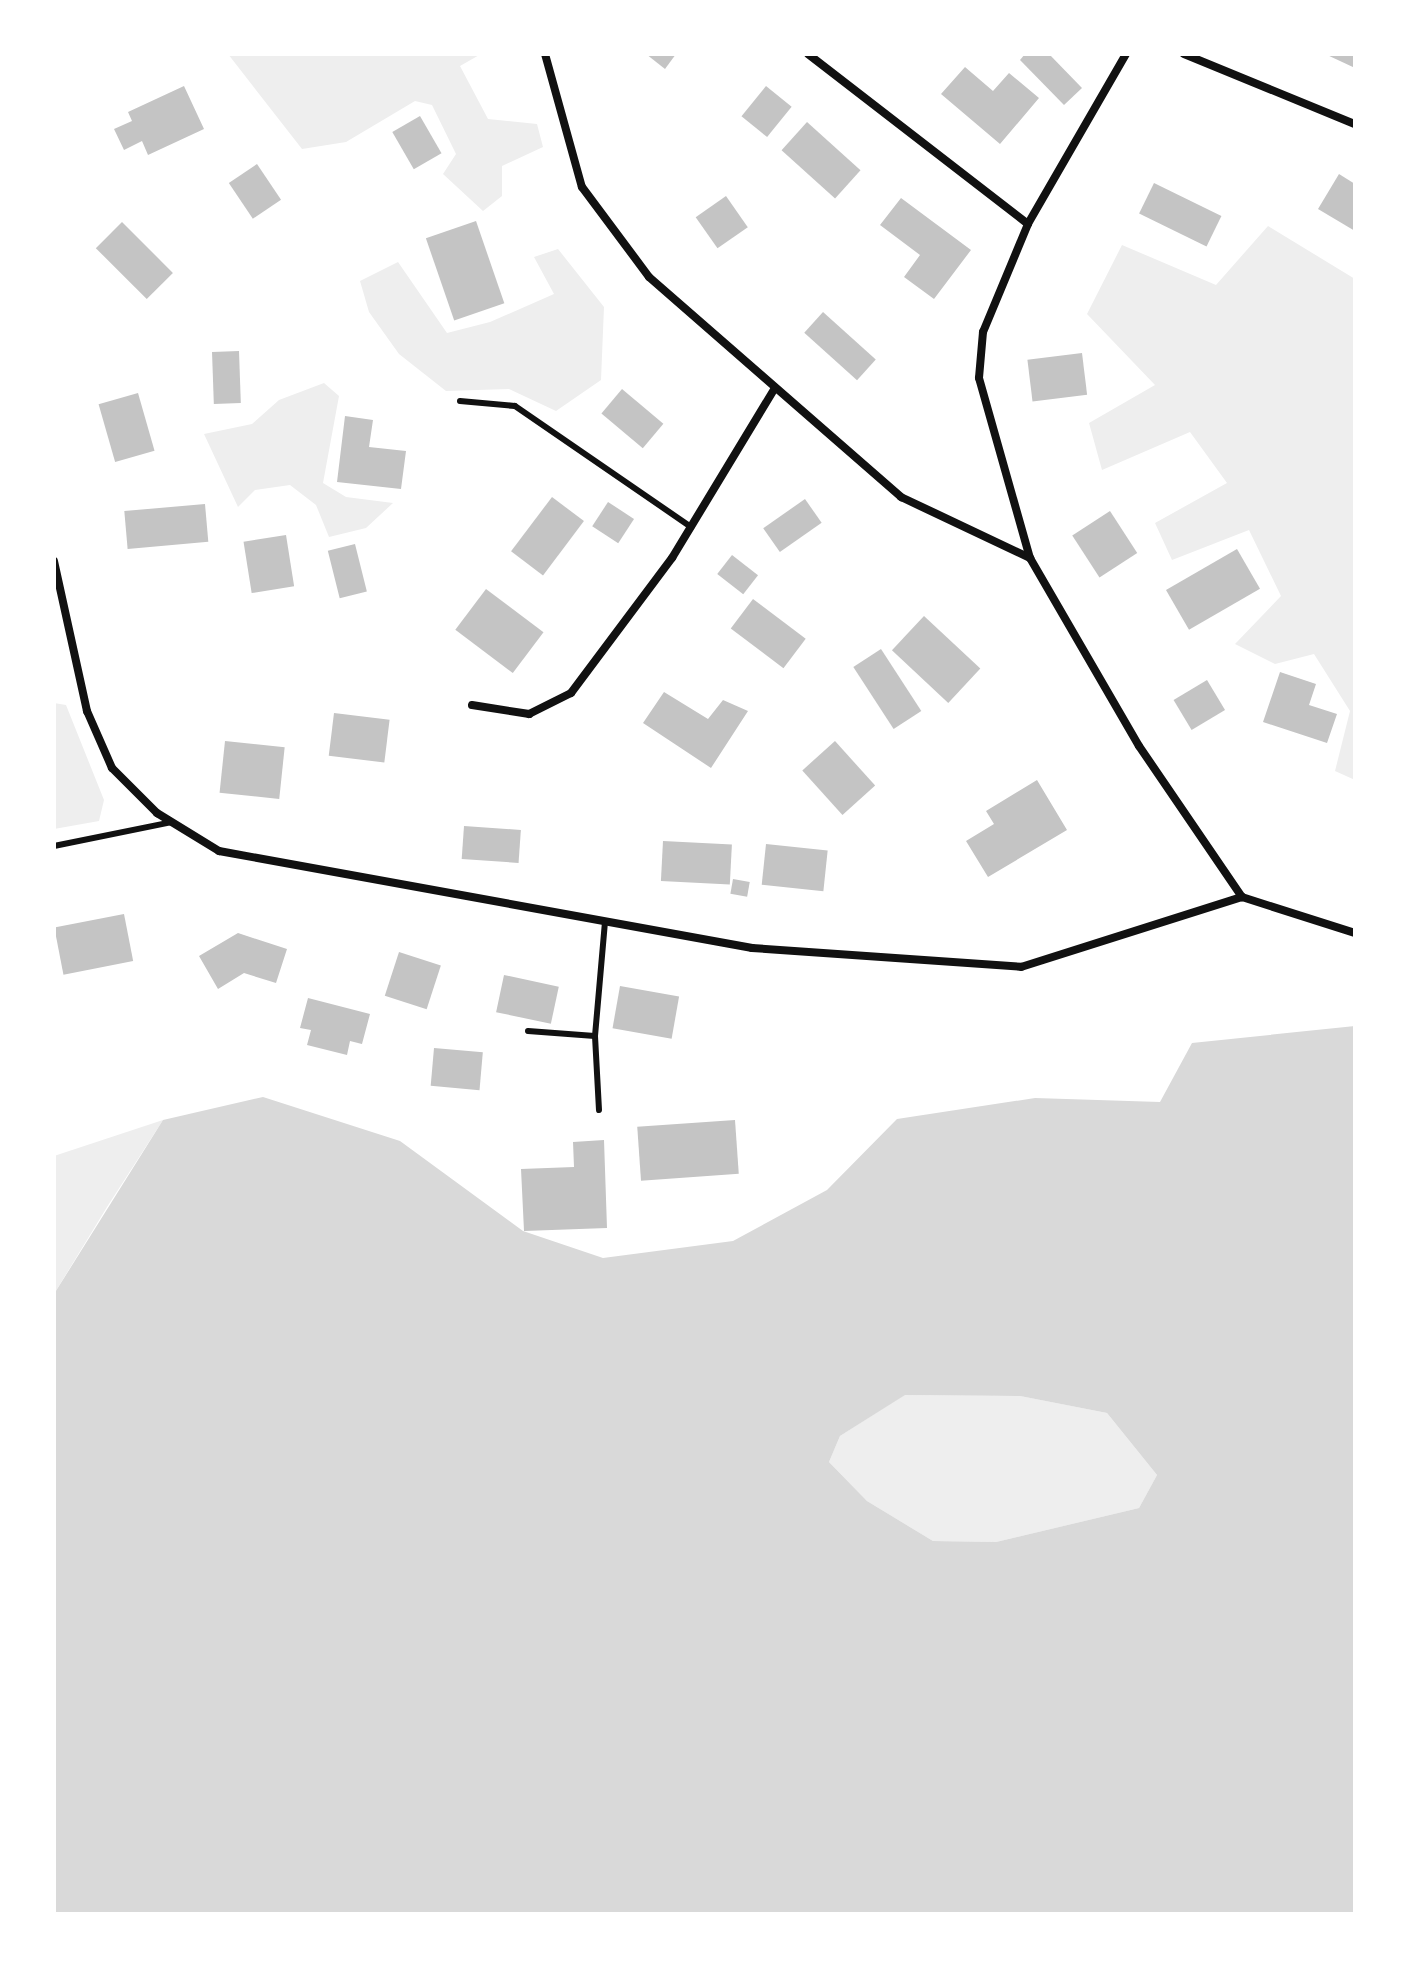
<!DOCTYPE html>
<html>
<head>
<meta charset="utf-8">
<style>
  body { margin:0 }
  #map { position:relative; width:1409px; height:1968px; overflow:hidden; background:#fff; font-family:Mulish,sans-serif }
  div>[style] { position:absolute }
  .green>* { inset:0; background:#eee }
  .water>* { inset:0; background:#d9d9d9 }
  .building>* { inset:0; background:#c4c4c4; transform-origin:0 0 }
  .service>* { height:6px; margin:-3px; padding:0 3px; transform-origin:3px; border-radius:3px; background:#111 }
  .minor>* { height:8px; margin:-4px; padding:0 4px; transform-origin:4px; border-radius:4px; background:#111 }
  span { translate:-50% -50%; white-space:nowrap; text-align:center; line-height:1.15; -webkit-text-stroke:8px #fff; paint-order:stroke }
  .frame { position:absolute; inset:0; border:56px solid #fff; pointer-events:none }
</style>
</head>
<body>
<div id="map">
  <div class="green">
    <div style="clip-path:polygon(228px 54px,481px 54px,460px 66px,488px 119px,537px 124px,543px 147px,502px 166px,502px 196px,483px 211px,443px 174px,456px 154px,432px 105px,415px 101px,346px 142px,302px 149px)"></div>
    <div style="clip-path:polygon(1268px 226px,1355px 279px,1355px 780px,1335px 771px,1350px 711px,1314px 654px,1275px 664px,1235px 644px,1281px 596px,1249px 530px,1172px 560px,1155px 523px,1227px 483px,1190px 432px,1102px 470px,1089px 423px,1155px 385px,1087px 314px,1122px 245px,1216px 285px)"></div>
    <div style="clip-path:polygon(558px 249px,604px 307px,601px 380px,556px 411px,509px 389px,446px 391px,399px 354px,369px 312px,360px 281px,398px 262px,447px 333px,490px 322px,554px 294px,534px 257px)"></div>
    <div style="clip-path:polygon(324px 383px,339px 396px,323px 483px,346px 497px,393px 503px,366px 528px,329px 537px,316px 505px,290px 485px,255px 490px,238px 507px,204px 434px,252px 424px,279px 400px)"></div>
    <div style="clip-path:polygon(54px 703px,66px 705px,104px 800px,99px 821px,54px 829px)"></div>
    <div style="clip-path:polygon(163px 1120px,107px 1207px,54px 1294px,54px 1156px)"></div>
    <div style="clip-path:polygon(904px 1395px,1020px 1396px,1107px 1413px,1157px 1475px,1139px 1508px,996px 1542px,933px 1541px,867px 1501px,829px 1462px,840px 1436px)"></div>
  </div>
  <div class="water">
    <div style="clip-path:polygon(evenodd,1355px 1026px,1355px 1914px,54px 1914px,54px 1294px,163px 1120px,263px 1097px,400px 1141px,523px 1231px,603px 1258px,733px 1241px,827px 1190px,897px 1119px,1035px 1098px,1160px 1102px,1192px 1043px,1355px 1026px,905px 1395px,1020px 1396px,1107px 1413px,1157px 1475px,1139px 1508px,996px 1542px,933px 1541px,867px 1501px,829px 1462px,840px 1436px,905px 1395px)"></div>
  </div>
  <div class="building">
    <div style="clip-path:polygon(646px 54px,676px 54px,665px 69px)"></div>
    <div style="clip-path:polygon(1025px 54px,1049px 54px,1082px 88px,1064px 105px,1020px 60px)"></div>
    <div style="clip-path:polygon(1325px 54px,1355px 54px,1355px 68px)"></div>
    <div style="clip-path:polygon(965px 67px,993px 91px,1009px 73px,1039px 98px,1000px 144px,941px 94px)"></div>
    <div style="clip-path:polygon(184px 86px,204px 129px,148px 155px,142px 141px,124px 150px,114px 129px,132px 121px,128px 112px)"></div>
    <div style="left:766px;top:86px;width:33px;height:39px;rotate:39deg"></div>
    <div style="left:420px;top:116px;width:43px;height:32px;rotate:60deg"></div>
    <div style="left:807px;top:122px;width:72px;height:38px;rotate:42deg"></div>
    <div style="left:257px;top:164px;width:43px;height:34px;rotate:56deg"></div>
    <div style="clip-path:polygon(1339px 174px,1355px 184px,1355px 231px,1318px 209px)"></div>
    <div style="left:1154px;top:183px;width:75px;height:34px;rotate:26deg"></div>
    <div style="left:726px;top:196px;width:38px;height:37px;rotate:55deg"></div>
    <div style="clip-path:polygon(901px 198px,971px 250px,934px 299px,904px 277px,920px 255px,880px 225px)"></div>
    <div style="left:476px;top:221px;width:87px;height:53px;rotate:71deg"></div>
    <div style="left:122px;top:222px;width:72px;height:37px;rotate:45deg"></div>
    <div style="left:823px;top:312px;width:71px;height:28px;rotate:42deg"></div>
    <div style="left:239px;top:351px;width:52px;height:27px;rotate:88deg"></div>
    <div style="left:1082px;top:353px;width:42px;height:55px;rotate:83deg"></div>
    <div style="left:622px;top:389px;width:54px;height:32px;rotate:40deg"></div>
    <div style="left:138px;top:393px;width:60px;height:41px;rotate:74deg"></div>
    <div style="clip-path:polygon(345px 416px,373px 420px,369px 447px,406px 451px,401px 489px,337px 482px)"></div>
    <div style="left:552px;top:497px;width:40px;height:68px;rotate:37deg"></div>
    <div style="left:805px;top:499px;width:29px;height:51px;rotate:55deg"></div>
    <div style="left:608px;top:502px;width:31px;height:29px;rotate:33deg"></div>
    <div style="left:205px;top:504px;width:38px;height:81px;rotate:85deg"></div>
    <div style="left:1110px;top:511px;width:50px;height:45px;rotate:57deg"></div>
    <div style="left:286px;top:535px;width:52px;height:43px;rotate:81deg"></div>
    <div style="left:355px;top:544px;width:49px;height:28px;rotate:76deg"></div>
    <div style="left:1237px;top:549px;width:46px;height:82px;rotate:60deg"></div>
    <div style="left:732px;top:555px;width:33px;height:24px;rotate:38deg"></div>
    <div style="left:486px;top:589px;width:72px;height:51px;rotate:37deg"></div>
    <div style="left:753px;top:599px;width:66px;height:37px;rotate:37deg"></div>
    <div style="left:924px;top:616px;width:77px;height:47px;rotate:43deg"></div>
    <div style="left:881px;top:649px;width:74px;height:33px;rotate:57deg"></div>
    <div style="clip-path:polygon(1280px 672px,1316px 684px,1309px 705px,1337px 714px,1327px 743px,1263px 722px)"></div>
    <div style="left:1207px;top:680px;width:35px;height:39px;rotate:59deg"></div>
    <div style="clip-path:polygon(664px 692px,708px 719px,723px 700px,748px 711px,711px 768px,643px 723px)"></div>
    <div style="left:334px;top:713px;width:56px;height:43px;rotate:7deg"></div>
    <div style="left:225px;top:741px;width:60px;height:52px;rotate:6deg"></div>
    <div style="left:835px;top:741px;width:60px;height:44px;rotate:48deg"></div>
    <div style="clip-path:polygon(1037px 780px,1067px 830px,988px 877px,966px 841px,994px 824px,986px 811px)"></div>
    <div style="left:464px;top:826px;width:57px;height:33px;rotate:4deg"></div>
    <div style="left:663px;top:841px;width:69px;height:40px;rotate:3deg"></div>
    <div style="left:766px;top:844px;width:62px;height:41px;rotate:6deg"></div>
    <div style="left:733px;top:879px;width:17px;height:15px;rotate:10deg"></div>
    <div style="left:124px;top:914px;width:48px;height:71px;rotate:79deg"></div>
    <div style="clip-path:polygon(238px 933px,287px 949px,276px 983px,244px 973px,218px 989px,199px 956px)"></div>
    <div style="left:399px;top:952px;width:44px;height:46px;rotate:18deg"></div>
    <div style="left:504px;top:975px;width:56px;height:38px;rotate:12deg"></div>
    <div style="left:620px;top:986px;width:60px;height:43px;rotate:10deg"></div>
    <div style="clip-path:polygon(308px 998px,370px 1014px,362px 1044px,350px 1041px,347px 1055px,307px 1045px,311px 1030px,300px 1028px)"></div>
    <div style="left:434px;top:1048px;width:49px;height:38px;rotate:5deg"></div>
    <div style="left:735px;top:1120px;width:54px;height:98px;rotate:86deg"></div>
    <div style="clip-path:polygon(604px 1140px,607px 1228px,524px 1231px,521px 1169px,574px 1167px,573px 1142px)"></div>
  </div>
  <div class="service">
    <div style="left:460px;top:401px;width:55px;rotate:5.2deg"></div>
    <div style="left:515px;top:406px;width:214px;rotate:34.5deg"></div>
    <div style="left:54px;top:846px;width:120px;rotate:-11.5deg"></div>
    <div style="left:528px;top:1031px;width:67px;rotate:4.3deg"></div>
    <div style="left:599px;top:1110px;width:74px;rotate:-93.1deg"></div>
    <div style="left:595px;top:1036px;width:115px;rotate:-85deg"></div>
  </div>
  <div class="minor">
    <div style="left:545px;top:54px;width:138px;rotate:74.5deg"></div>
    <div style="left:582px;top:187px;width:112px;rotate:53.3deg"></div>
    <div style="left:649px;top:277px;width:335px;rotate:41.1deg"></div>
    <div style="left:901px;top:497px;width:143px;rotate:25.3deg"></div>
    <div style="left:808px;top:54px;width:278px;rotate:37.7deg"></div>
    <div style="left:1126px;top:54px;width:196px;rotate:120deg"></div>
    <div style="left:1028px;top:224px;width:117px;rotate:112.6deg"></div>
    <div style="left:983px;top:332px;width:46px;rotate:95deg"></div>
    <div style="left:979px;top:378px;width:187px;rotate:74.2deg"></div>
    <div style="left:1030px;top:558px;width:217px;rotate:59.9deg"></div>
    <div style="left:1139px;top:746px;width:183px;rotate:55.7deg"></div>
    <div style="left:1184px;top:54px;width:185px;rotate:22.3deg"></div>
    <div style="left:54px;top:561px;width:154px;rotate:77.6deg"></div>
    <div style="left:87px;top:711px;width:62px;rotate:66.3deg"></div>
    <div style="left:112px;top:768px;width:64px;rotate:45deg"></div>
    <div style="left:157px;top:813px;width:73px;rotate:31.5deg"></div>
    <div style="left:219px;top:851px;width:542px;rotate:10.31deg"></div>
    <div style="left:752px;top:948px;width:270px;rotate:4deg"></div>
    <div style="left:1021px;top:967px;width:232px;rotate:-17.6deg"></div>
    <div style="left:1242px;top:897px;width:119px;rotate:17.7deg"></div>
    <div style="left:472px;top:705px;width:58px;rotate:9deg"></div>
    <div style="left:529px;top:714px;width:47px;rotate:-26.6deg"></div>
    <div style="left:571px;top:693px;width:169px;rotate:-53.2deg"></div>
    <div style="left:672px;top:558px;width:199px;rotate:-58.8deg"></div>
  </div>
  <div class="frame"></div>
</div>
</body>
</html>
